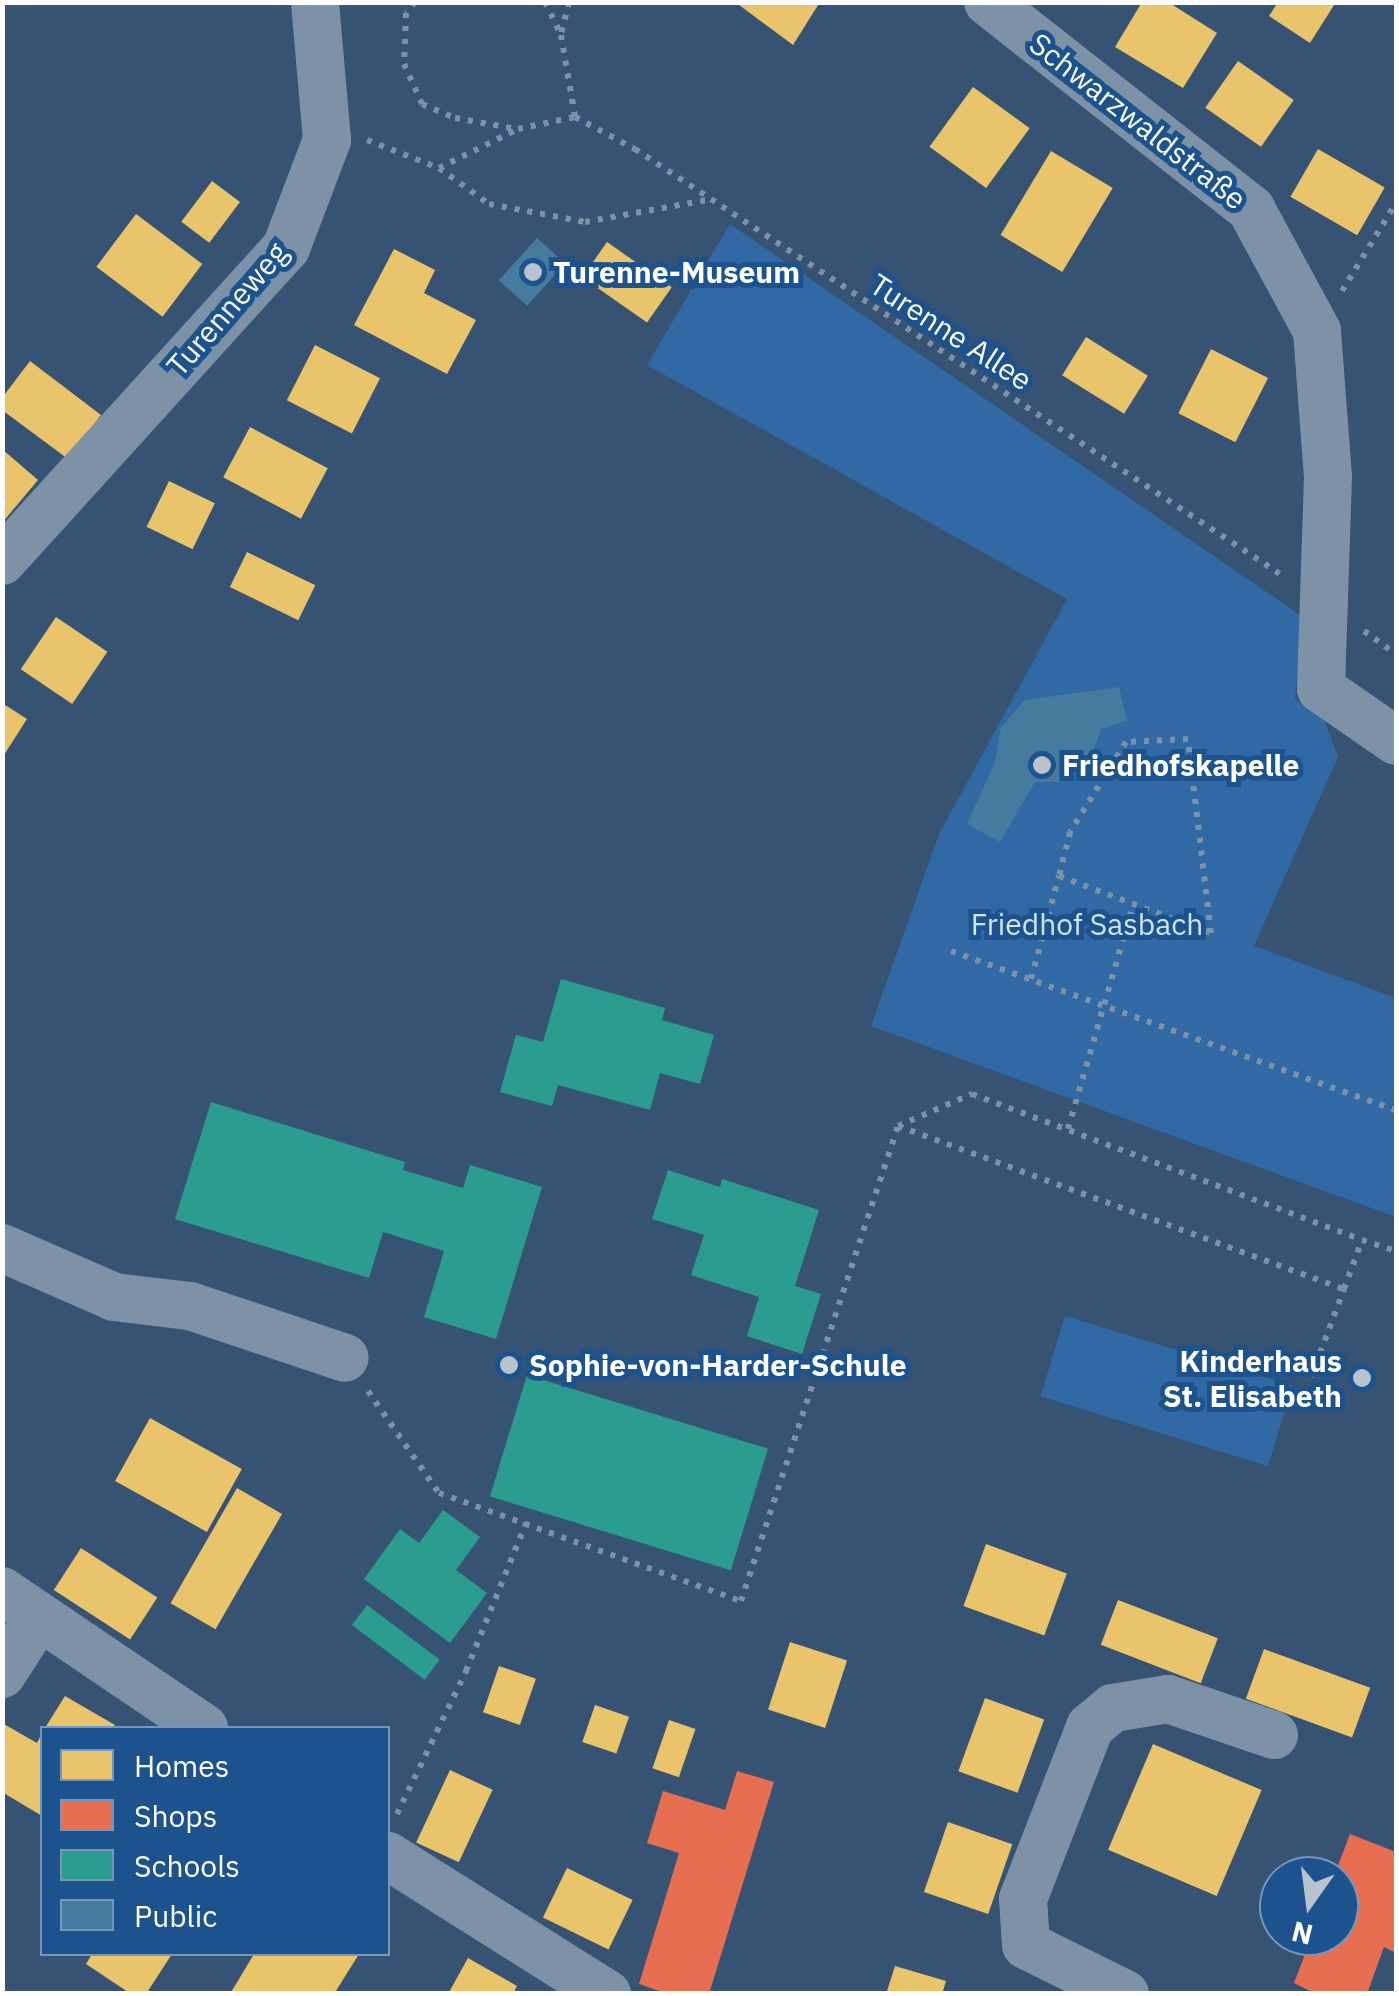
<!DOCTYPE html>
<html>
<head>
<meta charset="utf-8">
<style>
  body { margin:0 }
  #map { position:relative; width:1399px; height:1996px; overflow:hidden; background:#365373; font-family:"IBM Plex Sans",sans-serif }
  div>[style] { position:absolute }
  .green>* { inset:0; background:#3069a3; transform-origin:0 0 }
  .homes>* { inset:0; background:#e9c46a; transform-origin:0 0 }
  .shops>* { inset:0; background:#e76f51 }
  .schools>* { inset:0; background:#2a9d8f; transform-origin:0 0 }
  .public>* { inset:0; background:#457b9d; transform-origin:0 0 }
  .path>* { height:6px; margin-top:-3px; transform-origin:0; background:repeating-linear-gradient(90deg,#7d92a7 0 5px,transparent 0 13px) }
  .minor>* { height:48px; margin:-24px; padding:0 24px; transform-origin:24px; border-radius:24px; background:#7d92a7 }
  .dots>* { width:28px; height:28px; translate:-50% -50%; box-sizing:border-box; border:5px solid #1c528d; border-radius:50% }
  span { translate:-50% -50%; white-space:nowrap; text-align:center; line-height:1.15; -webkit-text-stroke:10px #1c528d; paint-order:stroke }
  .street-label { font-size:30px; color:#fff }
  .poi-label { font-size:30px; color:#fff; font-weight:700 }
  .left { translate:0 -50%; text-align:left }
  .right { translate:-100% -50%; text-align:right }
  .park-label { font-size:30px; color:#cee4f9 }
  .frame { position:absolute; inset:0; border:5px solid #fff; pointer-events:none }
  .legend { position:absolute; left:40px; top:1726px; width:350px; height:230px; box-sizing:border-box; background:#1c528d; border:2px solid #7797bb; margin:0; padding:12px 18px; list-style:none; font-size:30px; color:#fff }
  .legend li { display:flex; align-items:center; gap:20px; height:50px }
  .legend b { width:50px; border:2px solid #7797bb }
  .north { position:absolute; left:1259px; top:1856px; width:100px; height:100px; box-sizing:border-box; background:#1c528d; border:2px solid #7797bb; border-radius:50%; rotate:194deg; font-size:28px; font-weight:700; line-height:40px; text-align:center; color:#fff }
  .north::after { content:''; display:block; margin:auto; width:35px; height:45px; background:#b9c3ce; clip-path:polygon(50% 0,100% 100%,50% 72%,0 100%) }
</style>
</head>
<body>
<div id="map">
  <div class="green">
    <div style="clip-path:polygon(730px 224px,1303px 617px,1295px 699px,1324px 719px,1338px 757px,1254px 946px,1396px 998px,1396px 1217px,871px 1026px,939px 834px,1067px 599px,647px 365px)"></div>
    <div style="left:1065px;top:1316px;width:238px;height:84px;rotate:17deg"></div>
  </div>
  <div class="homes">
    <div style="clip-path:polygon(735px 2px,820px 2px,793px 45px)"></div>
    <div style="clip-path:polygon(1142px 2px,1168px 2px,1217px 33px,1183px 88px,1115px 47px)"></div>
    <div style="clip-path:polygon(1278px 2px,1336px 2px,1310px 43px,1269px 16px)"></div>
    <div style="left:1238px;top:61px;width:68px;height:57px;rotate:35deg"></div>
    <div style="left:973px;top:87px;width:70px;height:74px;rotate:36deg"></div>
    <div style="left:1318px;top:149px;width:77px;height:55px;rotate:30deg"></div>
    <div style="left:1051px;top:151px;width:72px;height:98px;rotate:31deg"></div>
    <div style="left:212px;top:181px;width:35px;height:51px;rotate:37deg"></div>
    <div style="left:136px;top:214px;width:83px;height:66px;rotate:37deg"></div>
    <div style="left:607px;top:242px;width:79px;height:43px;rotate:35deg"></div>
    <div style="clip-path:polygon(394px 249px,435px 270px,424px 293px,476px 320px,447px 374px,354px 325px)"></div>
    <div style="left:1086px;top:337px;width:73px;height:45px;rotate:32deg"></div>
    <div style="left:315px;top:345px;width:73px;height:62px;rotate:27deg"></div>
    <div style="left:1211px;top:349px;width:64px;height:72px;rotate:27deg"></div>
    <div style="clip-path:polygon(30px 361px,101px 415px,68px 459px,2px 410px,2px 398px)"></div>
    <div style="left:250px;top:427px;width:88px;height:57px;rotate:28deg"></div>
    <div style="clip-path:polygon(2px 449px,38px 480px,2px 523px)"></div>
    <div style="left:169px;top:481px;width:51px;height:51px;rotate:26deg"></div>
    <div style="left:247px;top:552px;width:76px;height:39px;rotate:26deg"></div>
    <div style="left:56px;top:617px;width:62px;height:63px;rotate:34deg"></div>
    <div style="clip-path:polygon(2px 703px,27px 719px,2px 758px)"></div>
    <div style="left:150px;top:1418px;width:105px;height:72px;rotate:29deg"></div>
    <div style="left:237px;top:1488px;width:52px;height:133px;rotate:30deg"></div>
    <div style="left:986px;top:1544px;width:86px;height:66px;rotate:20deg"></div>
    <div style="left:81px;top:1548px;width:91px;height:50px;rotate:33deg"></div>
    <div style="left:1118px;top:1600px;width:107px;height:48px;rotate:21deg"></div>
    <div style="left:790px;top:1642px;width:60px;height:71px;rotate:18deg"></div>
    <div style="left:1264px;top:1649px;width:113px;height:53px;rotate:20deg"></div>
    <div style="left:499px;top:1666px;width:39px;height:49px;rotate:19deg"></div>
    <div style="clip-path:polygon(65px 1696px,115px 1725px,113px 1728px,45px 1728px)"></div>
    <div style="left:985px;top:1698px;width:63px;height:78px;rotate:20deg"></div>
    <div style="left:595px;top:1705px;width:36px;height:39px;rotate:19deg"></div>
    <div style="left:669px;top:1720px;width:28px;height:51px;rotate:19deg"></div>
    <div style="clip-path:polygon(2px 1723px,37px 1743px,42px 1733px,42px 1816px,2px 1792px)"></div>
    <div style="left:1153px;top:1744px;width:118px;height:115px;rotate:23deg"></div>
    <div style="left:450px;top:1770px;width:47px;height:80px;rotate:25deg"></div>
    <div style="left:948px;top:1822px;width:68px;height:74px;rotate:19deg"></div>
    <div style="left:567px;top:1868px;width:73px;height:55px;rotate:26deg"></div>
    <div style="clip-path:polygon(92px 1954px,172px 1954px,146px 1994px,131px 1994px,86px 1964px)"></div>
    <div style="clip-path:polygon(254px 1954px,359px 1954px,334px 1994px,230px 1994px)"></div>
    <div style="clip-path:polygon(468px 1958px,517px 1986px,513px 1994px,448px 1994px)"></div>
    <div style="clip-path:polygon(895px 1966px,946px 1981px,942px 1994px,886px 1994px)"></div>
  </div>
  <div class="shops">
    <div style="clip-path:polygon(737px 1771px,774px 1782px,709px 1994px,668px 1994px,639px 1984px,679px 1853px,647px 1843px,663px 1791px,725px 1810px)"></div>
    <div style="clip-path:polygon(1350px 1834px,1396px 1852px,1396px 1953px,1384px 1947px,1367px 1994px,1316px 1994px,1294px 1983px,1312px 1936px,1339px 1936px,1334px 1876px)"></div>
  </div>
  <div class="schools">
    <div style="clip-path:polygon(561px 979px,665px 1008px,662px 1020px,714px 1035px,700px 1084px,660px 1073px,650px 1110px,558px 1085px,552px 1106px,500px 1092px,516px 1035px,543px 1042px)"></div>
    <div style="clip-path:polygon(211px 1102px,405px 1162px,403px 1170px,463px 1188px,470px 1165px,542px 1187px,496px 1339px,424px 1317px,444px 1251px,383px 1232px,369px 1278px,175px 1219px)"></div>
    <div style="clip-path:polygon(668px 1170px,720px 1187px,722px 1179px,819px 1210px,795px 1286px,821px 1294px,802px 1354px,747px 1336px,759px 1297px,691px 1275px,704px 1235px,652px 1219px)"></div>
    <div style="left:527px;top:1375px;width:252px;height:127px;rotate:17deg"></div>
    <div style="clip-path:polygon(443px 1510px,480px 1537px,456px 1570px,487px 1593px,450px 1643px,364px 1579px,400px 1529px,419px 1543px)"></div>
    <div style="left:367px;top:1605px;width:91px;height:25px;rotate:37deg"></div>
  </div>
  <div class="public">
    <div style="left:537px;top:238px;width:38px;height:57px;rotate:42deg"></div>
    <div style="clip-path:polygon(1119px 687px,1127px 721px,1101px 729px,1088px 768px,1061px 782px,1035px 782px,1000px 842px,967px 824px,995px 762px,1001px 727px,1025px 700px)"></div>
  </div>
  <div class="path">
    <div style="left:415px;top:2px;width:14px;rotate:129deg"></div>
    <div style="left:406px;top:13px;width:51px;rotate:92.2deg"></div>
    <div style="left:404px;top:64px;width:44px;rotate:65.8deg"></div>
    <div style="left:422px;top:104px;width:36px;rotate:23deg"></div>
    <div style="left:455px;top:118px;width:63px;rotate:10.1deg"></div>
    <div style="left:545px;top:2px;width:34px;rotate:64deg"></div>
    <div style="left:569px;top:2px;width:34px;rotate:104deg"></div>
    <div style="left:561px;top:35px;width:83px;rotate:80.3deg"></div>
    <div style="left:575px;top:117px;width:68px;rotate:28.1deg"></div>
    <div style="left:635px;top:149px;width:776px;rotate:33.38deg"></div>
    <div style="left:367px;top:140px;width:77px;rotate:21.3deg"></div>
    <div style="left:439px;top:168px;width:88px;rotate:-26.3deg"></div>
    <div style="left:518px;top:129px;width:58px;rotate:-11.9deg"></div>
    <div style="left:439px;top:168px;width:62px;rotate:35.8deg"></div>
    <div style="left:489px;top:204px;width:98px;rotate:10.6deg"></div>
    <div style="left:585px;top:222px;width:124px;rotate:-10.2deg"></div>
    <div style="left:1342px;top:291px;width:103px;rotate:-58.5deg"></div>
    <div style="left:1364px;top:631px;width:39px;rotate:36deg"></div>
    <div style="left:951px;top:951px;width:473px;rotate:19.7deg"></div>
    <div style="left:1031px;top:979px;width:107px;rotate:-74.8deg"></div>
    <div style="left:1059px;top:876px;width:162px;rotate:20.6deg"></div>
    <div style="left:1211px;top:933px;width:195px;rotate:-96.8deg"></div>
    <div style="left:1188px;top:739px;width:62px;rotate:177.2deg"></div>
    <div style="left:1126px;top:742px;width:106px;rotate:121.9deg"></div>
    <div style="left:1070px;top:832px;width:45px;rotate:104deg"></div>
    <div style="left:898px;top:1126px;width:81px;rotate:-23.4deg"></div>
    <div style="left:972px;top:1094px;width:416px;rotate:20.5deg"></div>
    <div style="left:1068px;top:1129px;width:230px;rotate:-73.8deg"></div>
    <div style="left:1311px;top:1377px;width:94px;rotate:-69.4deg"></div>
    <div style="left:368px;top:1391px;width:124px;rotate:55.2deg"></div>
    <div style="left:439px;top:1493px;width:321px;rotate:19.7deg"></div>
    <div style="left:741px;top:1601px;width:500px;rotate:-71.71deg"></div>
    <div style="left:898px;top:1126px;width:475px;rotate:20.1deg"></div>
    <div style="left:1344px;top:1289px;width:52px;rotate:-69.8deg"></div>
    <div style="left:1362px;top:1240px;width:36px;rotate:18deg"></div>
    <div style="left:397px;top:1814px;width:159px;rotate:-64.2deg"></div>
    <div style="left:466px;top:1671px;width:160px;rotate:-67.9deg"></div>
  </div>
  <div class="minor">
    <div style="left:988px;top:2px;width:335px;rotate:38.2deg"></div>
    <div style="left:1251px;top:209px;width:139px;rotate:61.6deg"></div>
    <div style="left:1317px;top:331px;width:146px;rotate:85.7deg"></div>
    <div style="left:1328px;top:477px;width:212px;rotate:91.9deg"></div>
    <div style="left:1321px;top:689px;width:91px;rotate:34.7deg"></div>
    <div style="left:2px;top:561px;width:423px;rotate:-47.8deg"></div>
    <div style="left:286px;top:248px;width:116px;rotate:-69.2deg"></div>
    <div style="left:327px;top:140px;width:139px;rotate:-95deg"></div>
    <div style="left:2px;top:1248px;width:122px;rotate:23.6deg"></div>
    <div style="left:114px;top:1297px;width:77px;rotate:6.8deg"></div>
    <div style="left:190px;top:1306px;width:163px;rotate:18.5deg"></div>
    <div style="left:2px;top:1591px;width:244px;rotate:34.1deg"></div>
    <div style="left:2px;top:1674px;width:67px;rotate:-57.3deg"></div>
    <div style="left:388px;top:1856px;width:259px;rotate:32.2deg"></div>
    <div style="left:1125px;top:1994px;width:110px;rotate:-153.7deg"></div>
    <div style="left:1026px;top:1945px;width:46px;rotate:-93.7deg"></div>
    <div style="left:1023px;top:1899px;width:185px;rotate:-68.7deg"></div>
    <div style="left:1090px;top:1727px;width:30px;rotate:-40deg"></div>
    <div style="left:1113px;top:1708px;width:56px;rotate:-9.3deg"></div>
    <div style="left:1168px;top:1699px;width:112px;rotate:18.8deg"></div>
  </div>
  <div class="dots">
    <div style="left:533px;top:272px;background:#b9c3ce"></div>
    <div style="left:1042px;top:765px;background:#b9c3ce"></div>
    <div style="left:509px;top:1365px;background:#b9c3ce"></div>
    <div style="left:1362px;top:1378px;background:#b9c3ce"></div>
  </div>
  <div class="street-label">
    <span style="left:1138px;top:121px;rotate:38deg">Schwarzwaldstraße</span>
    <span style="left:227px;top:309px;rotate:-49deg">Turenneweg</span>
    <span style="left:951px;top:332px;rotate:33deg">Turenne Allee</span>
  </div>
  <div class="poi-label">
    <span class="left" style="left:553px;top:272px">Turenne-Museum</span>
    <span class="left" style="left:1062px;top:765px">Friedhofskapelle</span>
    <span class="right" style="left:1342px;top:1378px">Kinderhaus<br>St. Elisabeth</span>
    <span class="left" style="left:529px;top:1365px">Sophie-von-Harder-Schule</span>
  </div>
  <div class="park-label">
    <span style="left:1087px;top:924px">Friedhof Sasbach</span>
  </div>
  <div class="frame"></div>
  <ul class="legend">
  <li><b style="height:28px;background:#e9c46a"></b>Homes</li>
  <li><b style="height:28px;background:#e76f51"></b>Shops</li>
  <li><b style="height:28px;background:#2a9d8f"></b>Schools</li>
  <li><b style="height:28px;background:#457b9d"></b>Public</li>
  </ul>
  <div class="north">N</div>
</div>
</body>
</html>
